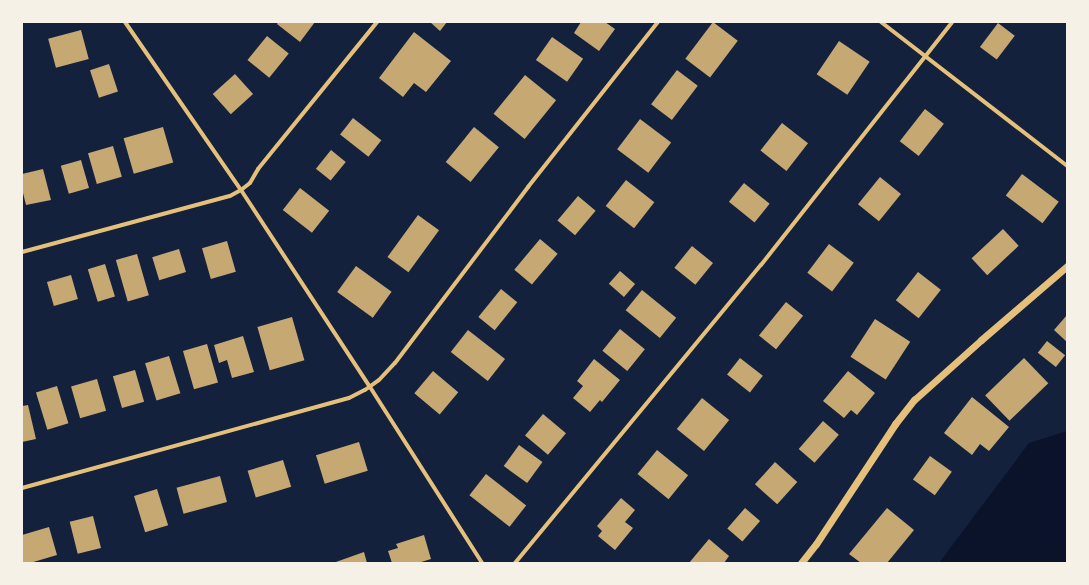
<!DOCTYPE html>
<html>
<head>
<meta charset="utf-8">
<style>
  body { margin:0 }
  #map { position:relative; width:1089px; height:585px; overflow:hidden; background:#14213d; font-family:"Exo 2",sans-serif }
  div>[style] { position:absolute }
  .water>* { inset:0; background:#0b132b }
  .building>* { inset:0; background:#c6a872; transform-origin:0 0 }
  .minor>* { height:4px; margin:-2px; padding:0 2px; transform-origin:2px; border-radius:2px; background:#e5c07b }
  .tertiary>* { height:7px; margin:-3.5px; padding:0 3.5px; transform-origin:3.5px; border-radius:3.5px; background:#e5c07b }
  span { translate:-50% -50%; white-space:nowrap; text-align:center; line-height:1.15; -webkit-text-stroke:4px #f6f1e7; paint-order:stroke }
  .frame { position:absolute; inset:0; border:23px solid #f6f1e7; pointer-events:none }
</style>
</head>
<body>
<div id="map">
  <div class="water">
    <div style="clip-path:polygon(1067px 431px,1067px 563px,939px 563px,1029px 443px)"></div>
  </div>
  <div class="building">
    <div style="clip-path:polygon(278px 22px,315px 22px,300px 42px,277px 24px)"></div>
    <div style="clip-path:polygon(430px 22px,447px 22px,440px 31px)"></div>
    <div style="clip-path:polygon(581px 22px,605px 22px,615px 29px,599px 51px,574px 33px)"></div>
    <div style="left:713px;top:22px;width:31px;height:46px;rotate:37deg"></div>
    <div style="left:998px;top:23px;width:21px;height:30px;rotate:37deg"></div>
    <div style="left:81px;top:30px;width:30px;height:34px;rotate:75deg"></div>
    <div style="clip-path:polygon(414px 32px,451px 61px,426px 92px,414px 83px,403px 97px,379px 78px)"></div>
    <div style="left:267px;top:36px;width:28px;height:31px;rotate:39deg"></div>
    <div style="left:552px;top:37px;width:38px;height:28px;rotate:35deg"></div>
    <div style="left:839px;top:41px;width:37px;height:40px;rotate:34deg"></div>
    <div style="left:109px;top:64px;width:29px;height:20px;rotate:72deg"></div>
    <div style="left:677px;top:70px;width:26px;height:43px;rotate:37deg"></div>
    <div style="left:235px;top:74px;width:27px;height:30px;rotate:48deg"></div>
    <div style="left:525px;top:75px;width:40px;height:50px;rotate:39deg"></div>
    <div style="left:925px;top:109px;width:24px;height:41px;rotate:38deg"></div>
    <div style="left:353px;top:118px;width:36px;height:21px;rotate:38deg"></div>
    <div style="left:640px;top:119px;width:39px;height:38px;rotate:37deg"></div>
    <div style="left:782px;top:123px;width:33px;height:35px;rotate:38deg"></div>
    <div style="left:163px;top:127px;width:37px;height:41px;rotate:74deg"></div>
    <div style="left:474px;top:127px;width:32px;height:45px;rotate:39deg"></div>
    <div style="left:113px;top:146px;width:32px;height:26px;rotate:74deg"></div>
    <div style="left:331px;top:150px;width:19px;height:24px;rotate:39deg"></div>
    <div style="left:81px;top:160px;width:29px;height:21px;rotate:74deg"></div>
    <div style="clip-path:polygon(43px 169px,51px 200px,26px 205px,22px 189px,22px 174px)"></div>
    <div style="left:1022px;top:174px;width:46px;height:27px;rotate:37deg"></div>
    <div style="left:880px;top:177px;width:27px;height:35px;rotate:39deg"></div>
    <div style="left:626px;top:180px;width:36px;height:33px;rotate:38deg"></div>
    <div style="left:744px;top:183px;width:33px;height:24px;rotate:39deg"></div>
    <div style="left:300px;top:188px;width:37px;height:28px;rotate:38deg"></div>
    <div style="left:578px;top:196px;width:23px;height:32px;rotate:40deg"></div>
    <div style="left:418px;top:215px;width:26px;height:52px;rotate:36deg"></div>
    <div style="left:1003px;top:229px;width:23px;height:43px;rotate:47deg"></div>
    <div style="left:540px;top:239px;width:23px;height:40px;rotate:40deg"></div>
    <div style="left:227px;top:241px;width:32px;height:26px;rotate:74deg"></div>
    <div style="left:829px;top:244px;width:31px;height:36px;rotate:37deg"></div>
    <div style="left:692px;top:246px;width:27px;height:28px;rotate:39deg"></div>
    <div style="left:179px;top:249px;width:24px;height:28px;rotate:73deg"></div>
    <div style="left:137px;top:254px;width:43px;height:22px;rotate:74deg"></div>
    <div style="left:105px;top:264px;width:34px;height:18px;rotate:73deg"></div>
    <div style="left:356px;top:266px;width:44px;height:32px;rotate:36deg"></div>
    <div style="left:620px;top:271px;width:20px;height:17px;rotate:41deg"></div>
    <div style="left:918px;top:272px;width:29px;height:36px;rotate:38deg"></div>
    <div style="left:71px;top:275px;width:25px;height:25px;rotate:74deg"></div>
    <div style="left:501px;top:289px;width:21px;height:36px;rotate:39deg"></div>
    <div style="left:642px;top:290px;width:44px;height:26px;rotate:39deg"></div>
    <div style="left:786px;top:302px;width:22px;height:43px;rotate:39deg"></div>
    <div style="clip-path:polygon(1067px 315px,1067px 342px,1054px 330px)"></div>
    <div style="left:292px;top:317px;width:45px;height:36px;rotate:74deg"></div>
    <div style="left:875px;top:319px;width:42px;height:45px;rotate:33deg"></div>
    <div style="left:620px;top:329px;width:32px;height:28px;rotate:39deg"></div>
    <div style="left:468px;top:330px;width:47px;height:28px;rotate:38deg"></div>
    <div style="clip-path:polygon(243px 336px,254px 372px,232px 378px,227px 360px,219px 363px,214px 345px)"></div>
    <div style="left:1047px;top:341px;width:23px;height:15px;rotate:38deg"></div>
    <div style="left:207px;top:344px;width:40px;height:25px;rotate:74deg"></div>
    <div style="left:169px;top:356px;width:39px;height:25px;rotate:73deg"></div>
    <div style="left:740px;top:358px;width:29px;height:21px;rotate:38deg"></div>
    <div style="left:1024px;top:358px;width:35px;height:54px;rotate:46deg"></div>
    <div style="clip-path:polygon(594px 359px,620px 380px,602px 402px,596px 396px,600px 400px,590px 412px,573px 398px,583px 386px,577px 381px)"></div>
    <div style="left:135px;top:370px;width:33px;height:23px;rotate:74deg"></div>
    <div style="left:433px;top:371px;width:33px;height:29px;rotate:40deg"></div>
    <div style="clip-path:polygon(848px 371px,875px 393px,857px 415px,851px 410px,844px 418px,823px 401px)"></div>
    <div style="left:97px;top:379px;width:33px;height:27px;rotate:74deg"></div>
    <div style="left:57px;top:386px;width:39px;height:22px;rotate:73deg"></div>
    <div style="clip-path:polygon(972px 397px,1009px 427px,989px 451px,980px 444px,972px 455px,944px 433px)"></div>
    <div style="left:702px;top:398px;width:35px;height:40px;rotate:39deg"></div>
    <div style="clip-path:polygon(28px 405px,36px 439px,22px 442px,22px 406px)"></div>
    <div style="left:543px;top:414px;width:30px;height:28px;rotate:40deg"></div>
    <div style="left:823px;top:421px;width:21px;height:37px;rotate:41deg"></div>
    <div style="left:359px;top:442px;width:30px;height:45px;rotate:73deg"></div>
    <div style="left:519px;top:445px;width:29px;height:26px;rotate:36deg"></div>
    <div style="left:657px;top:450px;width:40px;height:31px;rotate:39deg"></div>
    <div style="left:930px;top:456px;width:27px;height:29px;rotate:36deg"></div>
    <div style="left:283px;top:460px;width:28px;height:37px;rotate:73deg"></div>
    <div style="left:775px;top:462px;width:30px;height:30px;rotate:42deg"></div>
    <div style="left:486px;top:474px;width:51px;height:27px;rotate:38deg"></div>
    <div style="left:220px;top:476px;width:27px;height:45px;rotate:75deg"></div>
    <div style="left:157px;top:489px;width:38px;height:24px;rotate:73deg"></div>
    <div style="clip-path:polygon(621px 498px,635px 510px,625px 522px,633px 528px,615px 550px,598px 536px,602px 531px,597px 526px)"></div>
    <div style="left:745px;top:508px;width:20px;height:27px;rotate:41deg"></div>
    <div style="clip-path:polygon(887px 508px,914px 530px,887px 563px,861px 563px,849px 554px)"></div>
    <div style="left:93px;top:516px;width:33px;height:24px;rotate:76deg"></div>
    <div style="clip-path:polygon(49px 527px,57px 555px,30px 563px,22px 563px,22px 535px)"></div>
    <div style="clip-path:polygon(424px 535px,431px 559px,418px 563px,392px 563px,388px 551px,398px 548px,396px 544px)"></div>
    <div style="clip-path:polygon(709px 539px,729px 556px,724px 563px,689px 563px)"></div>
    <div style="clip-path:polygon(364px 552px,367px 563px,333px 563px)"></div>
  </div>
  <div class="minor">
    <div style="left:125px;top:22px;width:204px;rotate:55.4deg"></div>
    <div style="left:241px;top:190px;width:235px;rotate:56.8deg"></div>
    <div style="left:370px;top:387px;width:209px;rotate:57.5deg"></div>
    <div style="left:881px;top:22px;width:235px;rotate:37.7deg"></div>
    <div style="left:22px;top:252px;width:215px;rotate:-15.1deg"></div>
    <div style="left:230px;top:196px;width:13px;rotate:-29deg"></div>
    <div style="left:241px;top:190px;width:11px;rotate:-38deg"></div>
    <div style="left:250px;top:183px;width:16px;rotate:-60deg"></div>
    <div style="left:258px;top:169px;width:189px;rotate:-51deg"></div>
    <div style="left:22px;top:488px;width:339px;rotate:-15.4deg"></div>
    <div style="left:349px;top:398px;width:18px;rotate:-27deg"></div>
    <div style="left:365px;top:390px;width:17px;rotate:-36deg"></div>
    <div style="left:379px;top:380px;width:23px;rotate:-47deg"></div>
    <div style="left:395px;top:363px;width:221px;rotate:-52.9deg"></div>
    <div style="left:528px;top:187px;width:210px;rotate:-51.8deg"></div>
    <div style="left:515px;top:563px;width:386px;rotate:-50.5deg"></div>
    <div style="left:761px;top:265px;width:309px;rotate:-51.8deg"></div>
  </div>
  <div class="tertiary">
    <div style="left:801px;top:563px;width:24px;rotate:-52deg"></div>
    <div style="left:816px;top:544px;width:144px;rotate:-56.6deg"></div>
    <div style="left:895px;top:424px;width:31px;rotate:-52deg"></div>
    <div style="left:914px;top:400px;width:90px;rotate:-41.8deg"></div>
    <div style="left:981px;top:340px;width:113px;rotate:-40.7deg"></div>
  </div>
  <div class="frame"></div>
</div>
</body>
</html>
